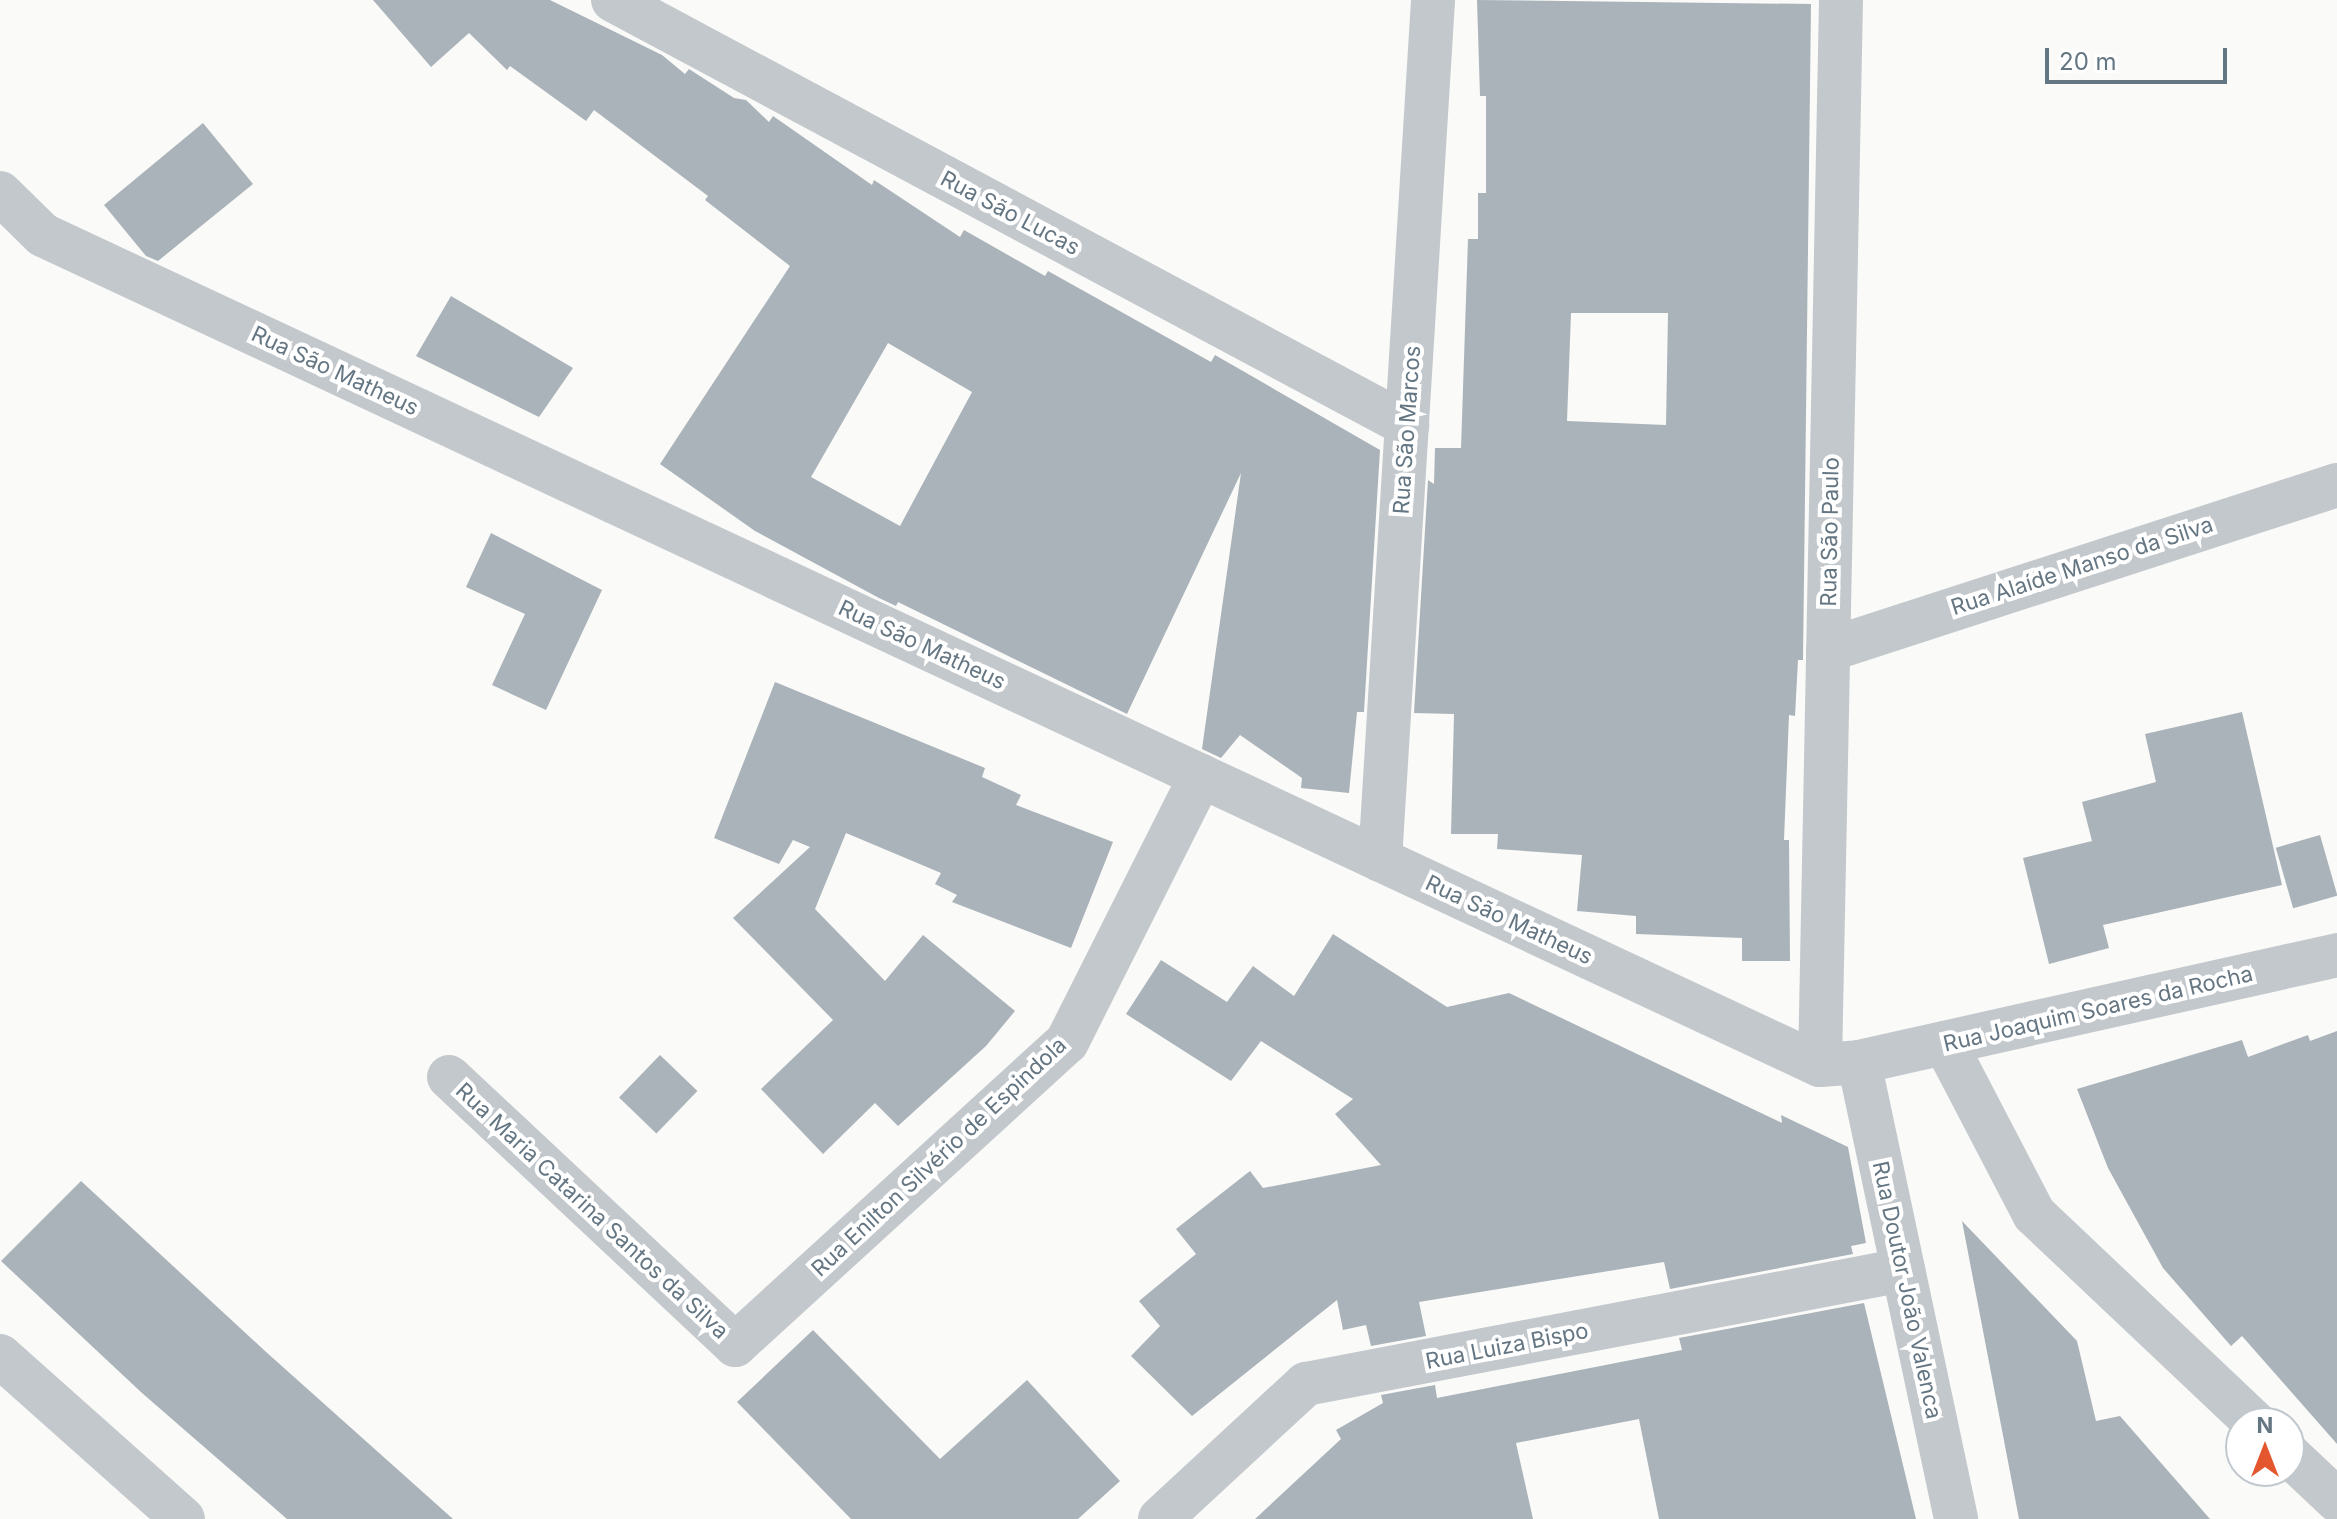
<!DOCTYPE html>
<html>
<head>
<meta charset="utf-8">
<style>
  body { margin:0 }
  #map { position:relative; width:2337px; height:1519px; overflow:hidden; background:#fafaf8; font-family:Inter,sans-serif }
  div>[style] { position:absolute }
  .building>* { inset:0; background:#aab3b9; transform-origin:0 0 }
  .minor>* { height:44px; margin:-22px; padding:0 22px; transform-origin:22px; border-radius:22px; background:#c3c8cc }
  .tertiary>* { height:44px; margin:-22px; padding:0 22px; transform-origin:22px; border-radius:22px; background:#c3c8cc }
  span { translate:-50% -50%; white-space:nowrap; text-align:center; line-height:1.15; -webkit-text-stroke:8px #fff; paint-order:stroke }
  .street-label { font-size:22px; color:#657683 }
  .north { position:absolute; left:2225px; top:1407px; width:80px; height:80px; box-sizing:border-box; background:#fff; border:2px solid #c1c8cd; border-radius:50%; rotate:0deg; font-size:22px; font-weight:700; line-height:32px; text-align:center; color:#657683 }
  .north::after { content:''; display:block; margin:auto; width:28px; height:36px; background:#e4572e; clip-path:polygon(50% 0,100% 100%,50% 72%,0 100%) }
  .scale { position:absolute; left:2045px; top:48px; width:182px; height:36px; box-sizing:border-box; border:4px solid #657683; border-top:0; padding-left:10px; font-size:24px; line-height:28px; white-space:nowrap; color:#657683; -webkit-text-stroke:6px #fff; paint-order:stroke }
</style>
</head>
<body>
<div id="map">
  <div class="building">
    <div style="clip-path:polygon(evenodd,373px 0,550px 0,662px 55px,685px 74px,689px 69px,734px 98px,746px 100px,769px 122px,773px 116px,872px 185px,874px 180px,960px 237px,964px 230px,1045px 276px,1048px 271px,1211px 362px,1215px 355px,1380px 450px,1364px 712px,1357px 712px,1349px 793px,1301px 788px,1302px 778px,1240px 735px,1221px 758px,1202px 749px,1241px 473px,1127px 714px,898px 602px,896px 606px,879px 598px,755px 531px,660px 464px,790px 266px,705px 200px,708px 196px,594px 110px,586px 121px,510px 66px,507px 70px,469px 33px,431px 67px,373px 0,888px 343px,972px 392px,900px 526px,811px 477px,888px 343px)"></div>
    <div style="clip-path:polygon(evenodd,1477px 0,1811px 4px,1803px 660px,1798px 660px,1795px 716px,1789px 715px,1784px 840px,1789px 840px,1790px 961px,1742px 961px,1742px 938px,1636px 934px,1636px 916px,1577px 911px,1582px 855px,1497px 849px,1498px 834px,1451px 834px,1454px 714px,1414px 713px,1428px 480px,1434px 484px,1435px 448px,1461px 448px,1468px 239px,1478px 239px,1478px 193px,1486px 193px,1486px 96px,1480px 96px,1477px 0,1571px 313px,1668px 313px,1666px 425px,1567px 421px,1571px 313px)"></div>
    <div style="clip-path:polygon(203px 123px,253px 184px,158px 261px,146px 256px,104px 205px)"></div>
    <div style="clip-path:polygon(451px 296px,573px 368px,539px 417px,416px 356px)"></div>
    <div style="clip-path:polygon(491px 533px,602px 590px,546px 710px,492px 685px,525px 614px,466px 587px)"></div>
    <div style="clip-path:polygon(775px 682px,985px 768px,982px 777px,1021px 795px,1016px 805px,1113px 842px,1071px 948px,952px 902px,957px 895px,935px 884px,941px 873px,846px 833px,815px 909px,885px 981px,923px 935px,1015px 1011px,986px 1046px,898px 1126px,875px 1103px,823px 1154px,761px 1089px,833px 1020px,733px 918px,810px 847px,793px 840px,779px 864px,714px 838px)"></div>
    <div style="clip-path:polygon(2242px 712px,2282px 885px,2103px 925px,2109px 948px,2049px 964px,2023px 858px,2092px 841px,2082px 802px,2156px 782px,2145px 734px)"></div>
    <div style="left:2320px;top:835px;width:63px;height:46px;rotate:74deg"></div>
    <div style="clip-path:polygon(1333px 934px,1447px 1007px,1509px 993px,1782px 1123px,1781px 1115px,1848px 1147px,1866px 1243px,1851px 1246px,1853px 1254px,1670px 1289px,1664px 1262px,1419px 1302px,1426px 1336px,1371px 1346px,1366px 1325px,1343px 1330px,1337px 1300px,1192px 1416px,1131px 1356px,1160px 1326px,1139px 1301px,1196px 1254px,1176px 1229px,1250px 1171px,1263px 1188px,1381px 1165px,1335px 1114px,1353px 1099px,1261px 1041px,1231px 1081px,1126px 1014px,1161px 960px,1227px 1002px,1253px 966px,1294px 996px)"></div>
    <div style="clip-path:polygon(2337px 1031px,2337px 1444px,2242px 1336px,2231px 1346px,2163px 1268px,2108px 1168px,2077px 1089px,2242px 1040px,2248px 1057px,2308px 1035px,2310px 1041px)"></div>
    <div style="left:660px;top:1055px;width:52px;height:59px;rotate:44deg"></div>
    <div style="clip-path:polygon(81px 1181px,265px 1351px,453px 1519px,287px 1519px,142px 1393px,1px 1261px)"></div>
    <div style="clip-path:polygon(1962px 1221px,2077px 1341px,2096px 1421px,2120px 1416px,2210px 1519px,2019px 1519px)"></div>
    <div style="clip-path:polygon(1864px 1303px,1916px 1519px,1659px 1519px,1639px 1419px,1516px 1443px,1533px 1519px,1255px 1519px,1341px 1439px,1336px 1430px,1383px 1403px,1381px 1395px,1435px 1385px,1437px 1398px,1682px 1350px,1679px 1338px)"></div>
    <div style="clip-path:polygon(813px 1330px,940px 1459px,1027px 1380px,1120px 1481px,1078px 1519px,851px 1519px,737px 1402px)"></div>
  </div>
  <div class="minor">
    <div style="left:613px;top:0;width:901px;rotate:28.16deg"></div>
    <div style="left:1828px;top:650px;width:535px;rotate:-17.96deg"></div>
    <div style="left:1380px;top:860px;width:862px;rotate:-86.47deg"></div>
    <div style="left:1859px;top:1062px;width:467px;rotate:78deg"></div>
    <div style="left:1820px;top:1065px;width:1065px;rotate:-88.87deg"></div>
    <div style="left:449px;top:1077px;width:392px;rotate:43.1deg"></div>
    <div style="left:735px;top:1345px;width:449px;rotate:-42.4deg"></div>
    <div style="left:1067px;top:1042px;width:298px;rotate:-63.3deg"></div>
    <div style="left:0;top:1356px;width:245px;rotate:41.7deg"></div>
    <div style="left:1160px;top:1519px;width:199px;rotate:-42.8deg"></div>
    <div style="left:1306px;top:1384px;width:608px;rotate:-10.81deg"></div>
  </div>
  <div class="tertiary">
    <div style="left:0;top:193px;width:60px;rotate:44.3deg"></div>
    <div style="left:43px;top:235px;width:1961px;rotate:25.04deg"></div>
    <div style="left:1820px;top:1065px;width:39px;rotate:-4deg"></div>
    <div style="left:1859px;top:1062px;width:490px;rotate:-12.6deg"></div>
    <div style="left:1945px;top:1043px;width:193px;rotate:62.5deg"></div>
    <div style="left:2034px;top:1214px;width:304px;rotate:43.4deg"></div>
    <div style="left:2289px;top:1455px;width:66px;rotate:43.2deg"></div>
  </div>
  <div class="street-label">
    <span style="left:1010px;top:213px;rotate:28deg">Rua São Lucas</span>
    <span style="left:335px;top:371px;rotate:25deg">Rua São Matheus</span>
    <span style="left:1407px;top:430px;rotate:-86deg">Rua São Marcos</span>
    <span style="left:1830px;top:532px;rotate:-89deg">Rua São Paulo</span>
    <span style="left:2082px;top:566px;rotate:-18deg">Rua Alaíde Manso da Silva</span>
    <span style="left:922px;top:645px;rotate:25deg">Rua São Matheus</span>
    <span style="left:1509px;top:920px;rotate:25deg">Rua São Matheus</span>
    <span style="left:2098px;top:1009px;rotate:-13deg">Rua Joaquim Soares da Rocha</span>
    <span style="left:939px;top:1157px;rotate:-43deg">Rua Enilton Silvério de Espindola</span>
    <span style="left:592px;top:1211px;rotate:43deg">Rua Maria Catarina Santos da Silva</span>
    <span style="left:1907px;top:1290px;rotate:78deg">Rua Doutor João Valenca</span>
    <span style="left:1507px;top:1346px;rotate:-11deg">Rua Luiza Bispo</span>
  </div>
  <div class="north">N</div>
  <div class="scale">20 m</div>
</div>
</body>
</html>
